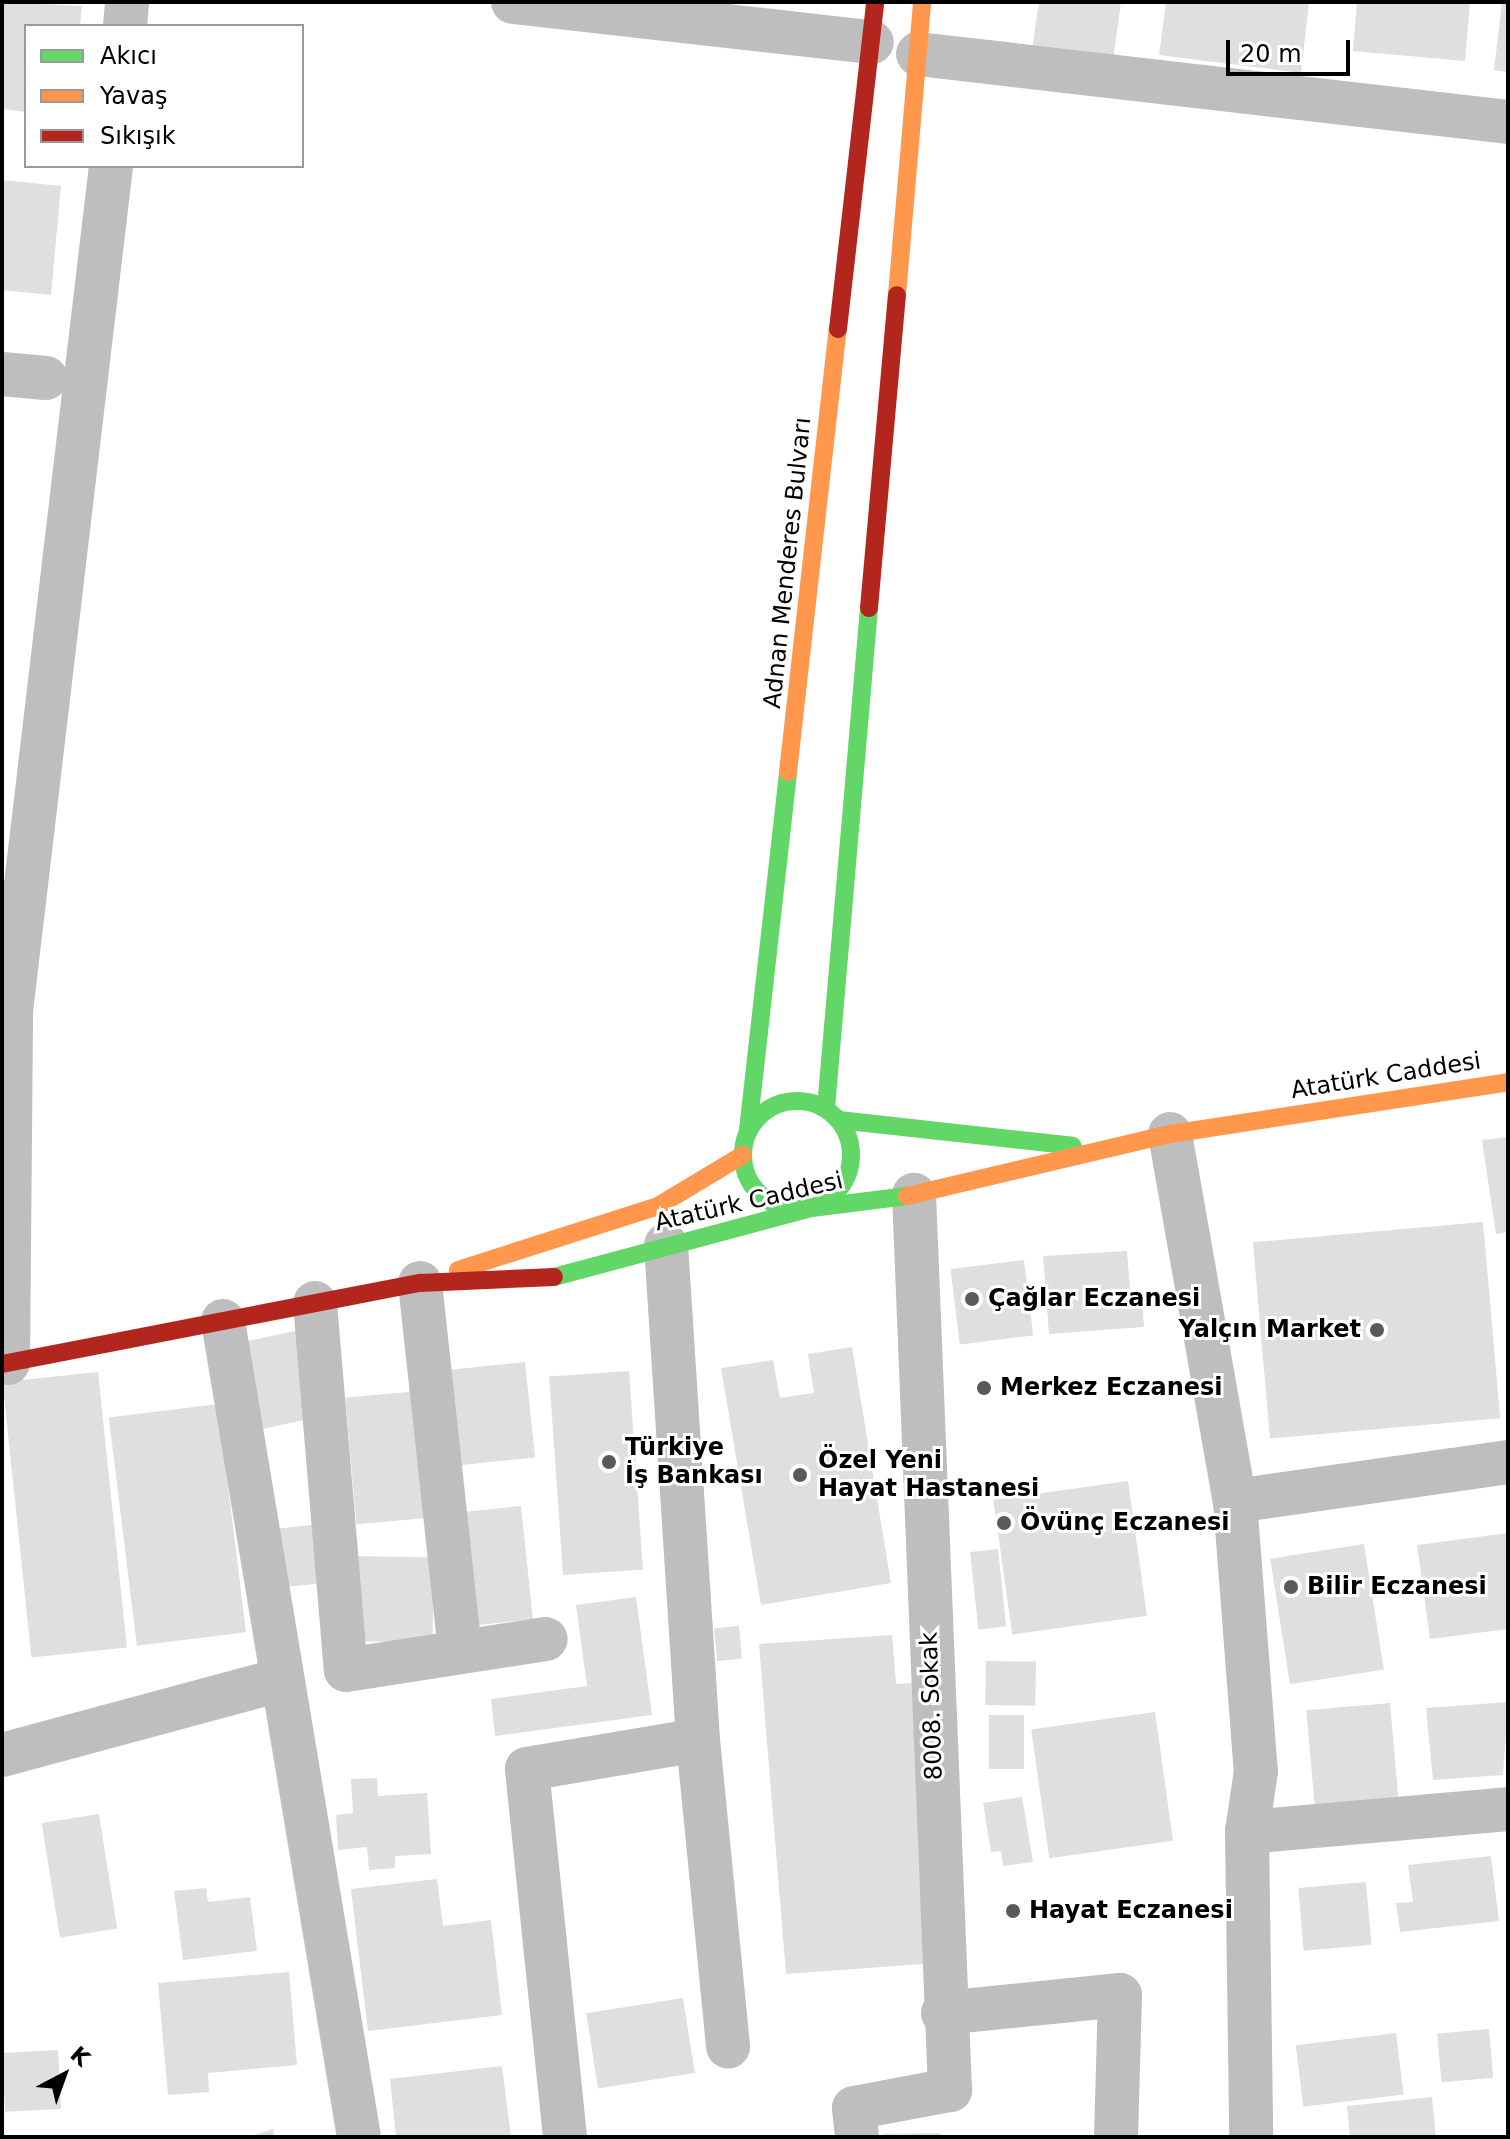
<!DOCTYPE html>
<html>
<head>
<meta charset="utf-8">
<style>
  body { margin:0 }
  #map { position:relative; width:1510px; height:2139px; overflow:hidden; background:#fff; font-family:"DejaVu Sans",sans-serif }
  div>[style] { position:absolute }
  .building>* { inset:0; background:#dfdfdf; transform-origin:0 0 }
  .street>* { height:44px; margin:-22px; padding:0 22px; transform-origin:22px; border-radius:22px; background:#bebebe }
  .fast>* { height:18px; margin:-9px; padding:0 9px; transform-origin:9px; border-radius:9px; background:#63d668 }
  .fast>.ring { margin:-9px; padding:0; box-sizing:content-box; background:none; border:18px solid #63d668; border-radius:50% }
  .slow>* { height:18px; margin:-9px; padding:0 9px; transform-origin:9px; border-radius:9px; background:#ff974d }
  .jam>* { height:18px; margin:-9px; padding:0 9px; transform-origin:9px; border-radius:9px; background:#b3261e }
  .dots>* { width:22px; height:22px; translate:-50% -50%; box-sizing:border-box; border:4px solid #fff; border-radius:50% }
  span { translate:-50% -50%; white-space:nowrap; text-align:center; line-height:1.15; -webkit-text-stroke:6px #fff; paint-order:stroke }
  .street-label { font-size:24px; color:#000 }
  .poi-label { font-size:24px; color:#000; font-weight:700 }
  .left { translate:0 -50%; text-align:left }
  .right { translate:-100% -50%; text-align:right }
  .frame { position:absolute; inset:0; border:4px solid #000; pointer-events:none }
  .legend { position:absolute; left:24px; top:24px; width:280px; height:144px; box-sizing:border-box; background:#fff; border:2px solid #999; margin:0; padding:10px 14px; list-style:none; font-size:24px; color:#000 }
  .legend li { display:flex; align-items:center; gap:16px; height:40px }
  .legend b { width:40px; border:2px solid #999 }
  .north { position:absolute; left:24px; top:2035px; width:80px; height:80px; -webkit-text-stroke:6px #fff; paint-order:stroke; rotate:41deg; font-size:22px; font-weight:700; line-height:32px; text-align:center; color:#000 }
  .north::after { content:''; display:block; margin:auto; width:28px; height:36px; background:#000; clip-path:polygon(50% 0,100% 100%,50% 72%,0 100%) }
  .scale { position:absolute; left:1226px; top:40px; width:124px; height:36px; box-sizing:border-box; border:4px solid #000; border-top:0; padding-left:10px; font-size:24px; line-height:28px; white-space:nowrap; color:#000; -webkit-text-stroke:6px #fff; paint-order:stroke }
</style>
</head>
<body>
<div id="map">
  <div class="building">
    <div style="clip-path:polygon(2px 2px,82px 6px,80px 26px,26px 26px,26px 112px,2px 109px)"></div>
    <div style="clip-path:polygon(1039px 2px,1121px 2px,1113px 61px,1032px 50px)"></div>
    <div style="clip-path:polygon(1166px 2px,1309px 2px,1301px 73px,1159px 55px)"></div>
    <div style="clip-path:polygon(1357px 2px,1470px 2px,1465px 61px,1353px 51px)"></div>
    <div style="clip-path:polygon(1502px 2px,1508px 2px,1508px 72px,1494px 70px)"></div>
    <div style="clip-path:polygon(2px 180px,61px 186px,51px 295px,2px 290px)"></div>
    <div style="clip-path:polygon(1508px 1137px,1508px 1232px,1496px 1234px,1482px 1140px)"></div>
    <div style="left:1483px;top:1222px;width:197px;height:231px;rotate:85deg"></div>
    <div style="clip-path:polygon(1127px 1251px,1131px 1300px,1142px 1299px,1144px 1327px,1049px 1334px,1043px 1256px)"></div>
    <div style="left:1024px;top:1260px;width:76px;height:74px;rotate:83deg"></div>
    <div style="left:300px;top:1330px;width:89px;height:59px;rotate:78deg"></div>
    <div style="clip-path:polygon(852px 1347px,891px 1583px,761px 1605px,721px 1368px,773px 1360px,780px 1398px,814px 1393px,808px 1354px)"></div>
    <div style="left:525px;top:1362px;width:96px;height:75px;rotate:84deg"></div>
    <div style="left:629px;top:1371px;width:199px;height:80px;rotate:86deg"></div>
    <div style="left:98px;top:1372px;width:277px;height:96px;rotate:84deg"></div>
    <div style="left:421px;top:1391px;width:127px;height:76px;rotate:85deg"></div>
    <div style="left:218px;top:1404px;width:230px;height:110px;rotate:83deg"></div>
    <div style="left:1128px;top:1481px;width:136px;height:136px;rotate:82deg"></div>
    <div style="left:521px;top:1506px;width:114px;height:62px;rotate:84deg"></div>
    <div style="left:321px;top:1524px;width:59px;height:43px;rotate:84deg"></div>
    <div style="clip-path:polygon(1508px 1533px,1508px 1629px,1430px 1639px,1417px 1545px)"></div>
    <div style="left:1364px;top:1544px;width:127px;height:95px;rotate:81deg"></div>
    <div style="left:998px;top:1549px;width:78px;height:28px;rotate:84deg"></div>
    <div style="left:353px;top:1556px;width:81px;height:85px;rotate:1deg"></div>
    <div style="clip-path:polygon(636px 1597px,652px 1715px,495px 1736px,491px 1699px,587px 1686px,576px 1605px)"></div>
    <div style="left:739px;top:1626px;width:33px;height:25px;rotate:85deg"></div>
    <div style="clip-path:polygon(892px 1635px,896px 1684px,913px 1683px,935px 1963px,786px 1974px,759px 1644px)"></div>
    <div style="left:986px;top:1661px;width:50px;height:44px;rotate:1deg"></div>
    <div style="clip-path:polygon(1508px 1702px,1503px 1775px,1433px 1780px,1426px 1708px)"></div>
    <div style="left:1390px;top:1703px;width:114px;height:84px;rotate:85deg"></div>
    <div style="left:1155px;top:1712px;width:130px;height:125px;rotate:82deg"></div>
    <div style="left:989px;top:1715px;width:35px;height:54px"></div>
    <div style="clip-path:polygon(377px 1778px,378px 1796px,427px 1793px,431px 1854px,395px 1856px,395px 1868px,369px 1870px,367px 1847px,338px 1850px,336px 1815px,353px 1813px,351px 1779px)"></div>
    <div style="clip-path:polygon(1022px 1797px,1033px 1862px,1003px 1866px,1001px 1851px,991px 1852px,983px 1803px)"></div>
    <div style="left:99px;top:1814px;width:116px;height:58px;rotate:81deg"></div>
    <div style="clip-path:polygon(1491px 1856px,1499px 1921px,1400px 1932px,1396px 1903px,1413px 1902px,1408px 1865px)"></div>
    <div style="clip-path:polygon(437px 1879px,443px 1926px,491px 1920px,502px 2015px,368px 2031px,351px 1889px)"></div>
    <div style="left:1366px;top:1882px;width:63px;height:68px;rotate:85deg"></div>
    <div style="clip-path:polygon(206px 1888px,208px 1902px,250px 1897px,257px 1951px,183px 1960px,174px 1891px)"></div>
    <div style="clip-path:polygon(289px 1972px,297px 2065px,208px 2073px,209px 2092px,168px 2095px,158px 1983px)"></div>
    <div style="left:683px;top:1998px;width:76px;height:98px;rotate:81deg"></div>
    <div style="left:1489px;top:2029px;width:49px;height:52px;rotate:85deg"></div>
    <div style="left:1396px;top:2033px;width:62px;height:101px;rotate:83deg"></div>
    <div style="left:58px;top:2050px;width:59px;height:56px;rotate:87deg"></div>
    <div style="clip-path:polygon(502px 2066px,511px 2137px,396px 2137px,390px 2079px)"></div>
    <div style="clip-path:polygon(1432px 2097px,1436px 2137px,1350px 2137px,1347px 2106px)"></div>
    <div style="clip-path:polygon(273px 2129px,275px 2137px,250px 2137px,250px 2136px)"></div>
    <div style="clip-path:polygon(940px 2133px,940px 2137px,883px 2137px,883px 2134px)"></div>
  </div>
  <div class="street">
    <div style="left:513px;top:2px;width:361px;rotate:6.4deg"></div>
    <div style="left:125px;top:26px;width:24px;rotate:-85deg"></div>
    <div style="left:918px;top:54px;width:594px;rotate:6.57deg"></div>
    <div style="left:2px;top:374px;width:44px;rotate:5.2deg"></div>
    <div style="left:1170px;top:1134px;width:373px;rotate:80deg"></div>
    <div style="left:1235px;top:1501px;width:271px;rotate:85.6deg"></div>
    <div style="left:1256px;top:1771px;width:62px;rotate:98.4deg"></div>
    <div style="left:1247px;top:1832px;width:305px;rotate:89.2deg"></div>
    <div style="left:666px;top:1245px;width:496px;rotate:86.3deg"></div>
    <div style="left:698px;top:1740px;width:308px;rotate:84.4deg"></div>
    <div style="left:420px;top:1283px;width:370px;rotate:83.8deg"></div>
    <div style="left:315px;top:1303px;width:368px;rotate:85.2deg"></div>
    <div style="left:346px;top:1670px;width:202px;rotate:-8.8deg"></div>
    <div style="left:223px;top:1321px;width:827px;rotate:80.54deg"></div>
    <div style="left:8px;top:1363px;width:352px;rotate:-89.5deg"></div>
    <div style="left:11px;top:1011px;width:851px;rotate:-83.25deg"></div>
    <div style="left:1235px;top:1501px;width:276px;rotate:-8.1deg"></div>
    <div style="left:2px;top:1755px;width:285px;rotate:-15.1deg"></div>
    <div style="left:1247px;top:1832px;width:262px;rotate:-5deg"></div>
    <div style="left:943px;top:2013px;width:178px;rotate:-5.8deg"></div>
    <div style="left:1120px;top:1995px;width:142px;rotate:91.6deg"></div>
    <div style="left:565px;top:2137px;width:370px;rotate:-95.9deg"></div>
    <div style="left:527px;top:1769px;width:173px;rotate:-9.6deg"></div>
    <div style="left:857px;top:2137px;width:29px;rotate:-96deg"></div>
    <div style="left:854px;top:2108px;width:98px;rotate:-10.6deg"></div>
    <div style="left:950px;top:2090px;width:896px;rotate:-92.3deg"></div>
  </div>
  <div class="fast">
    <div class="ring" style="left:743px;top:1101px;width:90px;height:90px"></div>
    <div style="left:826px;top:1108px;width:502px;rotate:-85.08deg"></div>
    <div style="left:839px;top:1120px;width:235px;rotate:6.3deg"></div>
    <div style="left:748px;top:1130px;width:360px;rotate:-83.6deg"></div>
    <div style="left:554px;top:1277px;width:267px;rotate:-15deg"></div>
    <div style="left:812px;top:1208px;width:96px;rotate:-7.2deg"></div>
  </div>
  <div class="slow">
    <div style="left:897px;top:295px;width:294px;rotate:-85.1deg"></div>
    <div style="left:788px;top:772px;width:446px;rotate:-83.6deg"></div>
    <div style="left:907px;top:1196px;width:270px;rotate:-13.3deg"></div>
    <div style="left:1170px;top:1134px;width:342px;rotate:-8.7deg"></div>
    <div style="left:458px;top:1270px;width:210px;rotate:-17.7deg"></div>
    <div style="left:658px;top:1206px;width:99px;rotate:-31deg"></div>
  </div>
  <div class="jam">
    <div style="left:838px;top:329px;width:329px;rotate:-83.5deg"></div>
    <div style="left:869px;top:608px;width:314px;rotate:-84.9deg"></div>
    <div style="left:2px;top:1364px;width:426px;rotate:-11deg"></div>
    <div style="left:420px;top:1283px;width:134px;rotate:-2.6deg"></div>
  </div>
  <div class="dots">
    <div style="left:972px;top:1299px;background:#595959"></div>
    <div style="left:1377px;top:1330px;background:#595959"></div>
    <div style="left:984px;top:1388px;background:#595959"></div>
    <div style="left:609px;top:1462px;background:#595959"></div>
    <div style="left:800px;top:1475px;background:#595959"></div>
    <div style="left:1004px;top:1523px;background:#595959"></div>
    <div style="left:1291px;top:1587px;background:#595959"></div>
    <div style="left:1013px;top:1911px;background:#595959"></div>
  </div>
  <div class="street-label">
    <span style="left:788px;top:563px;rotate:-84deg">Adnan Menderes Bulvarı</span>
    <span style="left:1386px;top:1076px;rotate:-9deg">Atatürk Caddesi</span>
    <span style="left:749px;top:1202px;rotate:-13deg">Atatürk Caddesi</span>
    <span style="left:932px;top:1706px;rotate:-92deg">8008. Sokak</span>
  </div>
  <div class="poi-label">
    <span class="left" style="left:988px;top:1299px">Çağlar Eczanesi</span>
    <span class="right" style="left:1361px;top:1330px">Yalçın Market</span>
    <span class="left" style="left:1000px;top:1388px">Merkez Eczanesi</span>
    <span class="left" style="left:625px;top:1462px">Türkiye<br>İş Bankası</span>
    <span class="left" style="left:818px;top:1475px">Özel Yeni<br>Hayat Hastanesi</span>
    <span class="left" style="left:1020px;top:1523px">Övünç Eczanesi</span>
    <span class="left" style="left:1307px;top:1587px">Bilir Eczanesi</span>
    <span class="left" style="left:1029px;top:1911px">Hayat Eczanesi</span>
  </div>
  <div class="frame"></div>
  <ul class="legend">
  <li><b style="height:10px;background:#63d668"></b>Akıcı</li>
  <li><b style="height:10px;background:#ff974d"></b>Yavaş</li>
  <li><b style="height:10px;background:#b3261e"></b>Sıkışık</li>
  </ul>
  <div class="north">K</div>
  <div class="scale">20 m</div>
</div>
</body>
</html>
